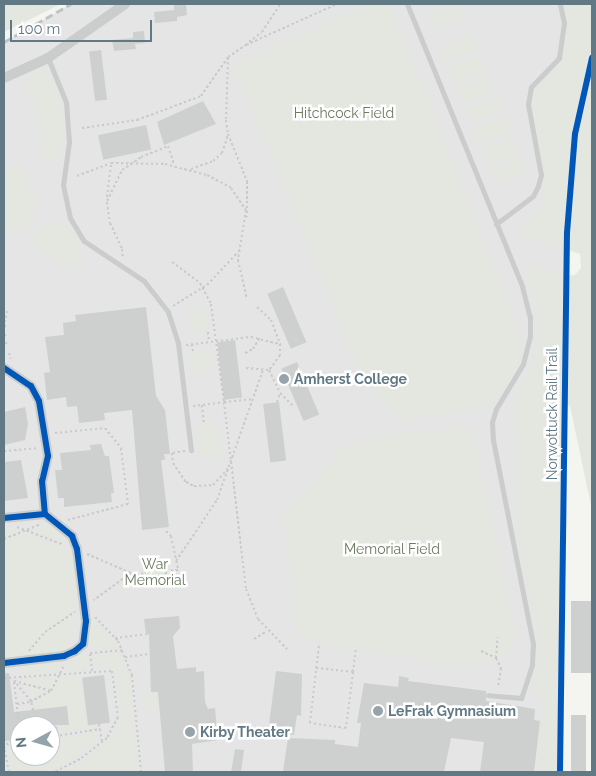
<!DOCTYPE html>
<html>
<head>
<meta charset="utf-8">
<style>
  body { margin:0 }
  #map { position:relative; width:596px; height:776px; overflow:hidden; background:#f4f4f1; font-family:Raleway,sans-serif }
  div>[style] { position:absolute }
  .built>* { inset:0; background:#e4e5e4 }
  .green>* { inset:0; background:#e4e7df; transform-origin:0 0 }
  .building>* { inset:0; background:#ced0cf; transform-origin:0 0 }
  .path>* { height:2px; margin-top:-1px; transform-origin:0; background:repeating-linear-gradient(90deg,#cacacb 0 2.5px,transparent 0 5px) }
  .path>.ring { margin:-1px; padding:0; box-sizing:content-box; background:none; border:2px solid #cacacb; border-radius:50% }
  .service>* { height:5px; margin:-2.5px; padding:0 2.5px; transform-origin:2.5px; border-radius:2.5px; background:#cbcdcd }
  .minor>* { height:10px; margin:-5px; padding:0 5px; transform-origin:5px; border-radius:5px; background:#cbcdcd }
  .rail>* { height:3px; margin-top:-1.5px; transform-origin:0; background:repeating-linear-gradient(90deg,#c1c3c3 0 8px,transparent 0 12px) }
  .cycleway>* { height:6px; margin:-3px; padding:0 3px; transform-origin:3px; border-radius:3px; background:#0057b8 }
  .dots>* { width:14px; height:14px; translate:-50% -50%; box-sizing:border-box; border:2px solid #fff; border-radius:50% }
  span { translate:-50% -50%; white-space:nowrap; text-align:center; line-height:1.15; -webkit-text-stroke:5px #fff; paint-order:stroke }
  .park-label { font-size:14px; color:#697b60 }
  .poi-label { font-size:14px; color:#617984; font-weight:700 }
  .left { translate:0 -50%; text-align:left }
  .street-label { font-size:14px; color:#617984 }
  .frame { position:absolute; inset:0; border:5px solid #617984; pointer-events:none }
  .north { position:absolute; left:10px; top:716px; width:50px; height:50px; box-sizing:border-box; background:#fff; border:1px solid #c0c9ce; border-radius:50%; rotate:264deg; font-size:14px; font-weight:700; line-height:20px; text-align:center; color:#617984 }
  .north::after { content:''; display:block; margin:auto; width:18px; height:22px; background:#94a4aa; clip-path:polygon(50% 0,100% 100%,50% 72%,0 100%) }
  .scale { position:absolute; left:10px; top:20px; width:142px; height:22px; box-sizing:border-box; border:2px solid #617984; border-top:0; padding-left:6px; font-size:15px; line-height:18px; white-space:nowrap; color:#617984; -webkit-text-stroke:4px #fff; paint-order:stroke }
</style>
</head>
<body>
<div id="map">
  <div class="built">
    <div style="clip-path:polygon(evenodd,71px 4px,592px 4px,567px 233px,560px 772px,4px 772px,4px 42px,71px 4px,20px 726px,50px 726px,50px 756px,20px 756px,20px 726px)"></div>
  </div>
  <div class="green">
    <div style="clip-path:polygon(4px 4px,61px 4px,4px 32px)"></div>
    <div style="clip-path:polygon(370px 4px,385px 4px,398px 24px,521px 337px,519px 362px,493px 405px,402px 420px,363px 380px,234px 65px)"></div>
    <div style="clip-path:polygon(455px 4px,459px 4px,464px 17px,433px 29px,427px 15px)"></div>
    <div style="clip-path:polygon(565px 4px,592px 4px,592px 510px,570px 406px,561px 403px,555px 772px,537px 772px,543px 699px,532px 686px,540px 648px,520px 545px,514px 403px,531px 368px,537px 340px,538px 321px,532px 287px,525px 273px,540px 265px,557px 276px,575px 275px,581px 268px,580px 254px,519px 233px,520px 227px,541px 206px,545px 175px,531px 129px,531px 105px,535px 89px,557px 70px,563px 55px,568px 25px)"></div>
    <div style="left:472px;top:35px;width:15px;height:35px;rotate:67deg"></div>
    <div style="left:480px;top:55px;width:16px;height:35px;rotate:68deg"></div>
    <div style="clip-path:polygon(41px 67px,57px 83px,63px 122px,58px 159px,46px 164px,33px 99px,25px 80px,32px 71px)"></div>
    <div style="left:488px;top:76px;width:15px;height:34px;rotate:67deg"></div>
    <div style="left:497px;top:97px;width:15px;height:34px;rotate:70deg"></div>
    <div style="left:505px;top:117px;width:15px;height:35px;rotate:67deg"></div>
    <div style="left:513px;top:137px;width:16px;height:34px;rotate:68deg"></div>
    <div style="left:521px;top:157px;width:16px;height:35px;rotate:68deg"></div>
    <div style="clip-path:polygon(5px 168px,19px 168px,38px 205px,29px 224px,15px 230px,4px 230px)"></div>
    <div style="clip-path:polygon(55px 221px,68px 226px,84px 255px,81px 265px,61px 265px,33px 245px,40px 228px)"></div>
    <div style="left:206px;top:308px;width:24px;height:19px;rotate:83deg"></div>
    <div style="left:208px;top:349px;width:24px;height:19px;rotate:83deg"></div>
    <div style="left:217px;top:422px;width:34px;height:21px;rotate:82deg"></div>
    <div style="clip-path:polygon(471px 427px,517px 638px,498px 661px,435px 667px,435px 660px,318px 644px,297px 628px,283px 506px,297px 501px,342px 446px,395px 434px)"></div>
    <div style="clip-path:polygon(50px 523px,60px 530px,69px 544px,31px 531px)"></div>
    <div style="clip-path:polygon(4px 525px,72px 552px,77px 605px,74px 626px,64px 651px,4px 659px)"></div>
    <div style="clip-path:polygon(169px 556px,172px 586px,155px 588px,144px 583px,140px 569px,145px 562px)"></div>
    <div style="clip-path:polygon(87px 611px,113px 639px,116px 647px,95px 651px,85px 644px)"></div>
    <div style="clip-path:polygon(82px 653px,89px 657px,89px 668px,64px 670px,69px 659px)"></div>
    <div style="clip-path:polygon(117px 654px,122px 656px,130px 678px,137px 771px,150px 768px,150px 772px,62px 772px,82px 762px,108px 741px,118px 727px,121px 715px,116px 673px,108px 667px,94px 666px,93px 657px)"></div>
    <div style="clip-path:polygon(63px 660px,58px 671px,20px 675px,23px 664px)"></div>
    <div style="clip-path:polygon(80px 674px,87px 724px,96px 723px,96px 728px,59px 732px,59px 726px,69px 725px,35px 710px,34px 703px,50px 693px,61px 676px)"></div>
    <div style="clip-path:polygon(54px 676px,49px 688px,19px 681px,19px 680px)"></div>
    <div style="clip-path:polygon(21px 684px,45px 691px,46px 693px,33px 699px)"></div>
    <div style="clip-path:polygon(180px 690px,159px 706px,140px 707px,139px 695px)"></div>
    <div style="clip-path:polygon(96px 733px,97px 743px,63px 765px,43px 772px,11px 772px,8px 746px,20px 745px,20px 756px,50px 756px,50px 740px)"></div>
  </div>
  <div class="building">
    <div style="clip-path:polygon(181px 4px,186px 4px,187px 15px,177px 17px,177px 21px,155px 23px,154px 12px,174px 10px,174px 5px)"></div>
    <div style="clip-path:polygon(144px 31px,145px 43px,135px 44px,136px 49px,114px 51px,112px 40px,133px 38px,133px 32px)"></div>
    <div style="left:101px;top:50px;width:50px;height:12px;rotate:83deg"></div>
    <div style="clip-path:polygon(203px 101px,216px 124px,164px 145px,157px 122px)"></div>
    <div style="left:146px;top:125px;width:25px;height:49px;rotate:78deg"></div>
    <div style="left:283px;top:287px;width:60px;height:17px;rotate:67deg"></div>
    <div style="clip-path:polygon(146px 307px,156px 396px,165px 410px,170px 454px,164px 454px,165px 460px,161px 460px,169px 527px,142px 530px,132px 410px,104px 413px,105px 420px,79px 423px,77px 406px,67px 407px,66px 397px,47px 400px,44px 373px,50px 372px,45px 337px,64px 335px,63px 323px,76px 321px,75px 315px)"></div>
    <div style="left:235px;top:340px;width:58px;height:18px;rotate:83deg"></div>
    <div style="left:297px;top:362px;width:57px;height:17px;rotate:67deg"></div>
    <div style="left:279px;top:402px;width:59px;height:16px;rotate:83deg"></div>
    <div style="clip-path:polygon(25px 407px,28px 424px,25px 440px,4px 445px,4px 412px)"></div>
    <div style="clip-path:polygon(101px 444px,105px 456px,109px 456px,114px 493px,111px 493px,112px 502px,64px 507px,64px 498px,58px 498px,55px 470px,62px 470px,60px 453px,91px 450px,90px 445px)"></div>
    <div style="clip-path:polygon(21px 460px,28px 498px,4px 501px,4px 462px)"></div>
    <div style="left:571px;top:601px;width:21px;height:72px"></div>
    <div style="clip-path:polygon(179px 616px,180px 628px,173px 636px,177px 669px,196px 667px,196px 672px,204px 671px,205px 702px,208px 709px,215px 708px,218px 740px,192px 744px,193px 772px,165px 772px,158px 692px,151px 692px,149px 634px,146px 635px,144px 619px)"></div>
    <div style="clip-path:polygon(276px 671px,302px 674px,301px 716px,297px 715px,294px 735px,268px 732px)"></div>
    <div style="clip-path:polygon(4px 673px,9px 673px,14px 712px,67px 706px,69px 725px,15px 726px,17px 740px,4px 741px)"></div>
    <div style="left:104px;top:675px;width:48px;height:22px;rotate:83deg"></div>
    <div style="clip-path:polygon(399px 676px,409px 678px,408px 681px,486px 691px,486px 701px,535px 709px,534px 720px,540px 721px,534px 772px,480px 772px,484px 742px,451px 738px,444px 772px,283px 772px,288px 738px,335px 740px,335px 744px,358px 747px,361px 723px,357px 723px,364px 683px,398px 687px)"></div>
    <div style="left:571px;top:715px;width:15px;height:57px"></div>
    <div style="clip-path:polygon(235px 749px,244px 750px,241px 772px,231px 772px)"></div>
  </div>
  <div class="path">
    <div style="left:249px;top:42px;width:16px;rotate:-38deg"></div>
    <div style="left:262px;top:32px;width:33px;rotate:-57deg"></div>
    <div style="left:228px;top:57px;width:63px;rotate:91.8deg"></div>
    <div style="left:226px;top:120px;width:14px;rotate:82deg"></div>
    <div style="left:228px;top:134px;width:51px;rotate:68deg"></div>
    <div style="left:247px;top:181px;width:36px;rotate:90deg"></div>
    <div style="left:82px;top:128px;width:56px;rotate:-8.3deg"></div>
    <div style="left:137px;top:120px;width:68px;rotate:-20.6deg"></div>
    <div style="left:201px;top:96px;width:47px;rotate:-55.3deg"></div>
    <div style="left:228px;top:57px;width:22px;rotate:-34deg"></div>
    <div style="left:246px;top:45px;width:100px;rotate:-24.3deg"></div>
    <div style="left:191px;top:169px;width:23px;rotate:-20deg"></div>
    <div style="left:213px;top:161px;width:12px;rotate:-42deg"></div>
    <div style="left:222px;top:153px;width:20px;rotate:-72deg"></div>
    <div style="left:77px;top:176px;width:36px;rotate:-21deg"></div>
    <div style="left:111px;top:163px;width:54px;rotate:1.1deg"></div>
    <div style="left:165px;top:164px;width:43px;rotate:14.7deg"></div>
    <div style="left:207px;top:175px;width:27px;rotate:28deg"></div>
    <div style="left:231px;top:188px;width:27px;rotate:56deg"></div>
    <div style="left:246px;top:210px;width:51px;rotate:99.1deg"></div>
    <div style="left:238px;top:260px;width:40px;rotate:77deg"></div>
    <div style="left:107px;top:197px;width:33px;rotate:-83deg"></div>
    <div style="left:107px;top:201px;width:34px;rotate:-64deg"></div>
    <div style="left:122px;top:170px;width:23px;rotate:-34deg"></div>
    <div style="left:141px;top:157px;width:29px;rotate:-22deg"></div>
    <div style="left:168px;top:146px;width:20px;rotate:72deg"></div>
    <div style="left:107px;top:202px;width:21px;rotate:82deg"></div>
    <div style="left:110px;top:223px;width:29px;rotate:65deg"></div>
    <div style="left:122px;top:249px;width:10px;rotate:84deg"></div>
    <div style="left:172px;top:262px;width:35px;rotate:37deg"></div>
    <div style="left:200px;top:283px;width:24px;rotate:62deg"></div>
    <div style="left:211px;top:304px;width:99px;rotate:82.4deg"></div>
    <div style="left:224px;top:402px;width:27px;rotate:-6deg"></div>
    <div style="left:173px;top:306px;width:40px;rotate:-32deg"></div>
    <div style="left:207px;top:285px;width:45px;rotate:-46.8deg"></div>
    <div style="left:257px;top:307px;width:19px;rotate:43deg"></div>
    <div style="left:271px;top:320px;width:26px;rotate:69deg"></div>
    <div style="left:280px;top:344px;width:11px;rotate:90deg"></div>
    <div style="left:280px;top:355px;width:19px;rotate:126deg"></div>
    <div style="left:6px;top:318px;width:7px;rotate:-82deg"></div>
    <div style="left:5px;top:327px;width:7px;rotate:-90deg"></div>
    <div style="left:208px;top:332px;width:10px;rotate:84deg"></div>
    <div style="left:5px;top:334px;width:5px;rotate:79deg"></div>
    <div style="left:6px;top:342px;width:5px;rotate:79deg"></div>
    <div style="left:192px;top:344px;width:7px;rotate:82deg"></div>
    <div style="left:186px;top:345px;width:65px;rotate:-7deg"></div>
    <div style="left:251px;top:337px;width:30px;rotate:14deg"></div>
    <div style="left:9px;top:353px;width:6px;rotate:72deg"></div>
    <div style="left:245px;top:353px;width:9px;rotate:-27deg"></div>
    <div style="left:253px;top:349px;width:14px;rotate:-60deg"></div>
    <div style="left:246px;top:368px;width:23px;rotate:5deg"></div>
    <div style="left:269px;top:370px;width:25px;rotate:64deg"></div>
    <div style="left:277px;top:402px;width:9px;rotate:-72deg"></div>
    <div style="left:280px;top:393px;width:18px;rotate:45deg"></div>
    <div style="left:202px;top:405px;width:19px;rotate:84deg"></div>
    <div style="left:193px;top:406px;width:31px;rotate:-7deg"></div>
    <div style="left:224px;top:402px;width:188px;rotate:83.3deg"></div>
    <div style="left:246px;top:589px;width:32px;rotate:68deg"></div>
    <div style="left:258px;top:619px;width:42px;rotate:46deg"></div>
    <div style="left:55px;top:433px;width:50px;rotate:-5.7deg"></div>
    <div style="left:105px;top:428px;width:26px;rotate:51deg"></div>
    <div style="left:121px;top:448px;width:56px;rotate:82.9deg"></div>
    <div style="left:128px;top:504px;width:62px;rotate:165.1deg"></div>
    <div style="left:4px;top:451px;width:32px;rotate:-5deg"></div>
    <div style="left:185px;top:451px;width:13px;rotate:171deg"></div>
    <div style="left:172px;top:453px;width:10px;rotate:84deg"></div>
    <div style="left:173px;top:463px;width:23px;rotate:56deg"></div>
    <div style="left:186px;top:482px;width:9px;rotate:27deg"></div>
    <div style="left:194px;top:486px;width:19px;rotate:-3deg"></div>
    <div style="left:213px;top:485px;width:23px;rotate:-47deg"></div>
    <div style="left:17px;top:527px;width:50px;rotate:21deg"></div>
    <div style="left:166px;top:531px;width:7px;rotate:45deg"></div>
    <div style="left:171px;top:536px;width:35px;rotate:78deg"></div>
    <div style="left:178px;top:570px;width:12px;rotate:175deg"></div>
    <div style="left:4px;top:539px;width:38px;rotate:-22deg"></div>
    <div style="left:87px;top:554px;width:48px;rotate:23.4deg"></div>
    <div style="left:131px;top:573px;width:46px;rotate:143.9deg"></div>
    <div style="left:176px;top:561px;width:73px;rotate:-56.1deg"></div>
    <div style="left:217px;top:500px;width:138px;rotate:-70.5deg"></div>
    <div class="ring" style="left:146px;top:562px;width:18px;height:18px"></div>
    <div style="left:131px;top:575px;width:15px;rotate:-8deg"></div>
    <div style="left:95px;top:617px;width:33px;rotate:46deg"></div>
    <div style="left:118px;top:641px;width:37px;rotate:68deg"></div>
    <div style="left:132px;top:675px;width:97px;rotate:84.7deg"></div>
    <div style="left:115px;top:638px;width:31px;rotate:-7deg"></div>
    <div style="left:254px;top:639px;width:15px;rotate:-32deg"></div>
    <div style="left:29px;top:651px;width:25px;rotate:-50deg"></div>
    <div style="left:45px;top:632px;width:36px;rotate:-34deg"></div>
    <div style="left:481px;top:651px;width:17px;rotate:25deg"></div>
    <div style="left:496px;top:658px;width:11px;rotate:63deg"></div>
    <div style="left:501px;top:668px;width:20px;rotate:99deg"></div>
    <div style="left:125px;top:657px;width:26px;rotate:-7deg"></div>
    <div style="left:496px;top:658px;width:21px;rotate:-85deg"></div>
    <div style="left:316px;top:668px;width:37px;rotate:6deg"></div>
    <div style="left:353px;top:672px;width:56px;rotate:97.1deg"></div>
    <div style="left:346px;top:728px;width:36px;rotate:-172deg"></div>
    <div style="left:310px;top:723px;width:80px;rotate:-83.5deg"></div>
    <div style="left:92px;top:671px;width:18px;rotate:-96deg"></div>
    <div style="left:90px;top:653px;width:32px;rotate:-5deg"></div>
    <div style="left:353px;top:672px;width:23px;rotate:-83deg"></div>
    <div style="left:4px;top:678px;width:108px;rotate:-3.7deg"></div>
    <div style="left:112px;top:671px;width:46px;rotate:82.6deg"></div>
    <div style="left:118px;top:717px;width:24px;rotate:118deg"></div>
    <div style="left:107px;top:738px;width:34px;rotate:142deg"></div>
    <div style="left:80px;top:759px;width:29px;rotate:153deg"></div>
    <div style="left:14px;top:682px;width:52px;rotate:83.4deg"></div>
    <div style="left:17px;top:704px;width:13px;rotate:-9deg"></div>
    <div style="left:30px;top:702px;width:24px;rotate:-28deg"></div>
    <div style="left:51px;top:691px;width:29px;rotate:-63deg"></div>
    <div style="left:33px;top:710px;width:9px;rotate:-103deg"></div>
    <div style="left:31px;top:701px;width:26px;rotate:-130deg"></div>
    <div style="left:14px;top:681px;width:38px;rotate:15deg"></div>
    <div style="left:99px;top:724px;width:5px;rotate:79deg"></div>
    <div style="left:56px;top:727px;width:9px;rotate:84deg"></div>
    <div style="left:50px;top:737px;width:51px;rotate:-9.1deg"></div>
    <div style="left:100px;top:729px;width:12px;rotate:81deg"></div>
    <div style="left:6px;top:744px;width:14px;rotate:-8deg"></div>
    <div style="left:4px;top:745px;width:27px;rotate:80deg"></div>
  </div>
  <div class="service">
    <div style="left:407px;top:4px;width:305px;rotate:67.8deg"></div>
    <div style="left:522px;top:286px;width:32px;rotate:76deg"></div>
    <div style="left:530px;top:317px;width:19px;rotate:90deg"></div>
    <div style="left:530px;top:336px;width:29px;rotate:104deg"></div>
    <div style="left:523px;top:364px;width:52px;rotate:121deg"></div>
    <div style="left:496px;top:409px;width:14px;rotate:107deg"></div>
    <div style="left:492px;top:422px;width:18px;rotate:87deg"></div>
    <div style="left:493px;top:440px;width:208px;rotate:78.9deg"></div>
    <div style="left:533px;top:644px;width:21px;rotate:93deg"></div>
    <div style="left:532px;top:665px;width:35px;rotate:108deg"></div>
    <div style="left:521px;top:698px;width:33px;rotate:-175deg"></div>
    <div style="left:48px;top:58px;width:48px;rotate:67.8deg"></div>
    <div style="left:66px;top:102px;width:40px;rotate:85.7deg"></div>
    <div style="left:69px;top:142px;width:43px;rotate:97.9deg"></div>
    <div style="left:63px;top:185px;width:34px;rotate:78deg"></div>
    <div style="left:70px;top:218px;width:27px;rotate:59deg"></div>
    <div style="left:84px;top:241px;width:72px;rotate:33.7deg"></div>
    <div style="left:144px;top:281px;width:39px;rotate:52deg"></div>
    <div style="left:168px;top:312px;width:33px;rotate:72deg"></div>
    <div style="left:178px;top:343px;width:108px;rotate:83.1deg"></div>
    <div style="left:496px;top:224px;width:46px;rotate:-37.1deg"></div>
    <div style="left:533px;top:196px;width:11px;rotate:-63deg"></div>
    <div style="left:538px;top:186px;width:11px;rotate:-75deg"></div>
    <div style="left:541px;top:175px;width:72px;rotate:-100.4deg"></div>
    <div style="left:528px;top:104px;width:17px;rotate:-80deg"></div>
    <div style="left:531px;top:87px;width:40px;rotate:-46deg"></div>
    <div style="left:559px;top:58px;width:35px;rotate:-82deg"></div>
    <div style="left:564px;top:23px;width:19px;rotate:-102deg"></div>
  </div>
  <div class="minor">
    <div style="left:4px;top:78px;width:48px;rotate:-24.4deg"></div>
    <div style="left:48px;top:58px;width:94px;rotate:-35deg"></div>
    <div style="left:4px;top:368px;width:32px;rotate:34deg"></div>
    <div style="left:31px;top:386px;width:17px;rotate:62deg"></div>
    <div style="left:39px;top:401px;width:56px;rotate:80.7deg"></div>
    <div style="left:48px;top:456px;width:26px;rotate:103deg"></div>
    <div style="left:42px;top:481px;width:33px;rotate:85deg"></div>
    <div style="left:4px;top:518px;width:41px;rotate:-5.6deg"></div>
    <div style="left:45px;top:514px;width:35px;rotate:39deg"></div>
    <div style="left:72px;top:536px;width:14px;rotate:69deg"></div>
    <div style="left:77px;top:549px;width:73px;rotate:82.9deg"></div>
    <div style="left:86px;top:621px;width:23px;rotate:97deg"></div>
    <div style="left:83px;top:644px;width:11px;rotate:139deg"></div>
    <div style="left:75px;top:651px;width:12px;rotate:156deg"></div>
    <div style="left:64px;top:656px;width:60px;rotate:173.3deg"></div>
  </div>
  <div class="rail">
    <div style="left:4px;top:42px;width:77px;rotate:-29.6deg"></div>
  </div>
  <div class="cycleway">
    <div style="left:4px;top:368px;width:32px;rotate:34deg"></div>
    <div style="left:31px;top:386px;width:17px;rotate:62deg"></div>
    <div style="left:39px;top:401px;width:56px;rotate:80.7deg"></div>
    <div style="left:48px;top:456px;width:26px;rotate:103deg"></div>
    <div style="left:42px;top:481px;width:33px;rotate:85deg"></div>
    <div style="left:4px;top:518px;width:41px;rotate:-5.6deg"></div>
    <div style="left:45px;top:514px;width:35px;rotate:39deg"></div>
    <div style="left:72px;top:536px;width:14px;rotate:69deg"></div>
    <div style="left:77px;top:549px;width:73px;rotate:82.9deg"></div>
    <div style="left:86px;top:621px;width:23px;rotate:97deg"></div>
    <div style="left:83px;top:644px;width:11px;rotate:139deg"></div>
    <div style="left:75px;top:651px;width:12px;rotate:156deg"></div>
    <div style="left:64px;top:656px;width:60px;rotate:173.3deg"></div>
    <div style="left:560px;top:772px;width:539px;rotate:-89.26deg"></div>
    <div style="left:567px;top:233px;width:99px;rotate:-85.4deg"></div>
    <div style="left:575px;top:134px;width:78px;rotate:-77.4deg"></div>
  </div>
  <div class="dots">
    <div style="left:284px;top:379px;background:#94a4aa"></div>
    <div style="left:378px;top:711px;background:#94a4aa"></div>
    <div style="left:190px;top:732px;background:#94a4aa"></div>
  </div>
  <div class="park-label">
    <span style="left:344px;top:113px">Hitchcock Field</span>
    <span style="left:392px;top:549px">Memorial Field</span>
    <span style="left:155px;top:572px">War<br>Memorial</span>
  </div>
  <div class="poi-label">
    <span class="left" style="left:294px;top:379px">Amherst College</span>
    <span class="left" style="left:388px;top:711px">LeFrak Gymnasium</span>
    <span class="left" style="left:200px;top:732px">Kirby Theater</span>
  </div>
  <div class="street-label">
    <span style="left:552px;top:414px;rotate:-90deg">Norwottuck Rail Trail</span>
  </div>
  <div class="frame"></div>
  <div class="north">N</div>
  <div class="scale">100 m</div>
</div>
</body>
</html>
